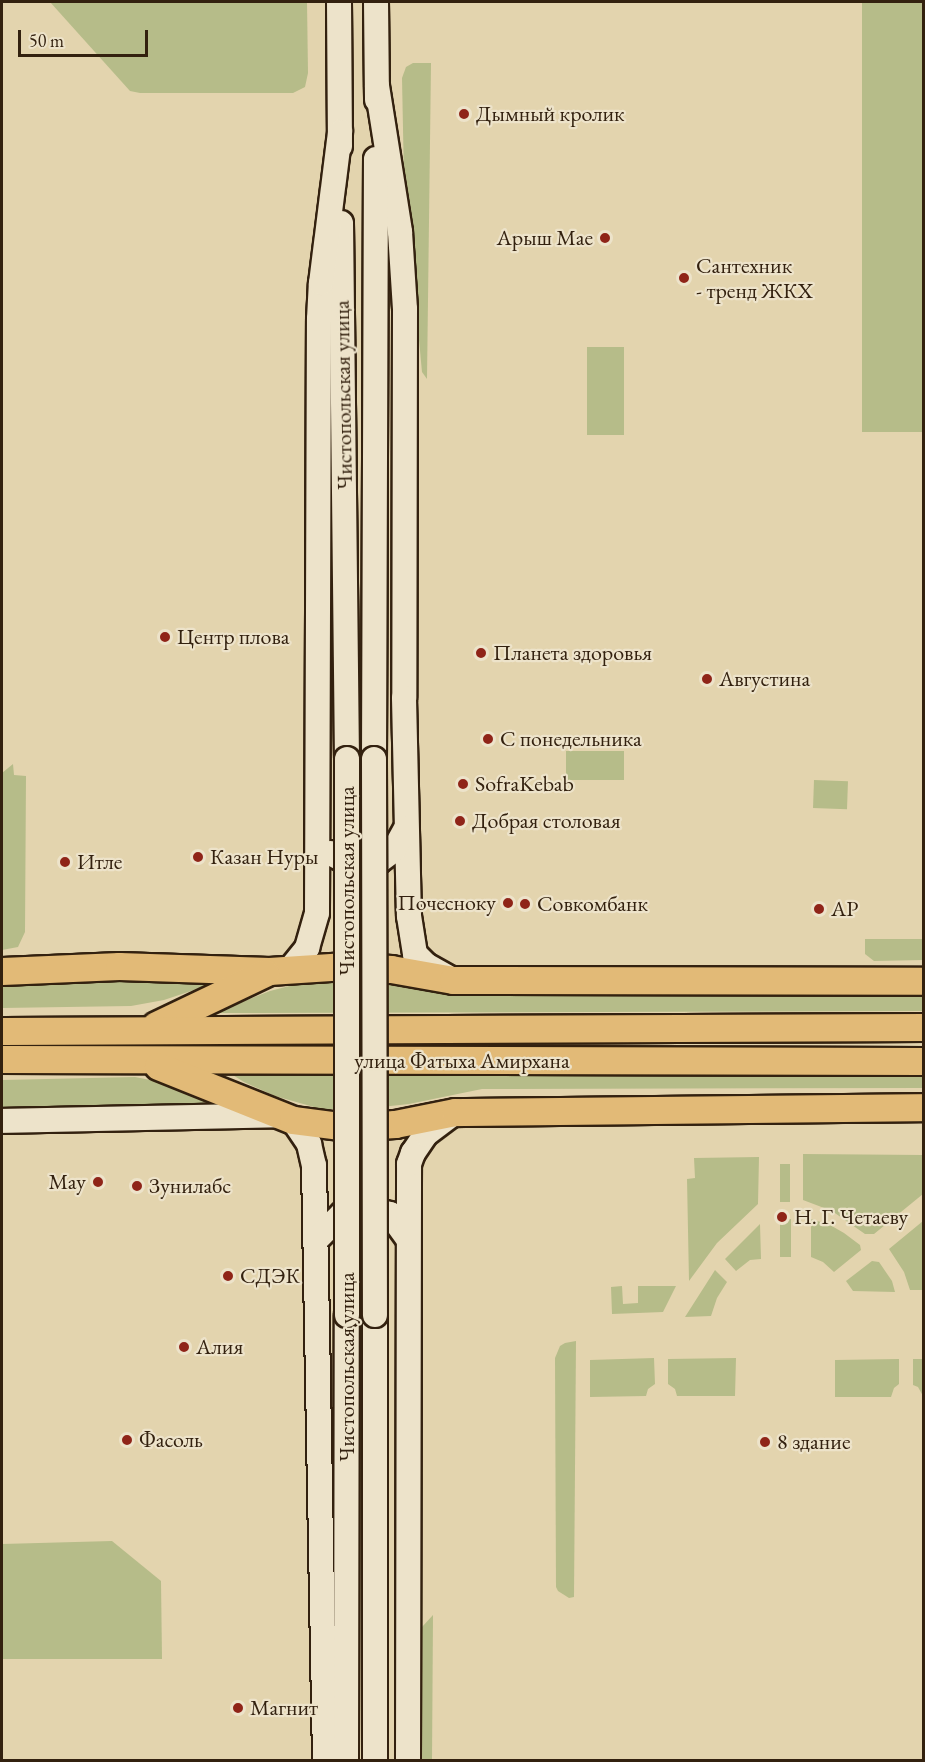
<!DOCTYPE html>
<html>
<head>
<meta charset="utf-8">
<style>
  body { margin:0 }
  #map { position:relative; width:925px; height:1762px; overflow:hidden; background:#e3d4ae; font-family:"EB Garamond",serif }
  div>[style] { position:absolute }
  .green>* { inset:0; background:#b6bc89; transform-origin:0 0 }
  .roads { filter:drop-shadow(2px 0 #33210f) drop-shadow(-2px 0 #33210f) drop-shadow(0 2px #33210f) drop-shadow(0 -2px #33210f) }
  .secondary>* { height:24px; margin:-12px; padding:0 12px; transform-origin:12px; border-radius:12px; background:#ede3ca }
  .primary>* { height:27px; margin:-13.5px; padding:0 13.5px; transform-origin:13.5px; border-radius:13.5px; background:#e2ba77 }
  .bridges { filter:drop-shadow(2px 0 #33210f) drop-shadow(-2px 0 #33210f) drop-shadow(0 2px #33210f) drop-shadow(0 -2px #33210f) }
  .secondary-bridge>* { height:24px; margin:-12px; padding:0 12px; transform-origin:12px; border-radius:12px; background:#ede3ca }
  .dots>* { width:16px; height:16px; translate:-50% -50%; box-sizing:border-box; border:3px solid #ede3ca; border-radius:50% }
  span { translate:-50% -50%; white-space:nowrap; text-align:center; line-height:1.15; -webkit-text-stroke:4.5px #ede3ca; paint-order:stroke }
  .poi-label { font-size:22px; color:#33210f }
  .left { translate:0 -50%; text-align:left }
  .right { translate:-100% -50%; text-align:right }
  .street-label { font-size:22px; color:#33210f }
  .frame { position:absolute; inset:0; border:3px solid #33210f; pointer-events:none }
  .scale { position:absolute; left:18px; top:30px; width:130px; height:27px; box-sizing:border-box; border:3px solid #33210f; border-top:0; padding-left:8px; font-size:18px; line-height:21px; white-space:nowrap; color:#33210f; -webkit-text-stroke:4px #ede3ca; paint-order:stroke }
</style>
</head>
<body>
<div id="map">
  <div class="green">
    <div style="clip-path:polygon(50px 2px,307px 2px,308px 73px,305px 87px,293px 93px,140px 93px,130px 91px)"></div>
    <div style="left:862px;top:2px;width:61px;height:430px"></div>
    <div style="clip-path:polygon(413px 63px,431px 63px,427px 379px,422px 372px,404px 179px,402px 78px,406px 67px)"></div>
    <div style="left:587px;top:347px;width:37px;height:88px"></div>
    <div style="left:624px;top:751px;width:29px;height:58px;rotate:90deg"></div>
    <div style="clip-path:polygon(13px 764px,14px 775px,26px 776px,25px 932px,18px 947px,2px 950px,2px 773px)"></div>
    <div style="left:814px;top:780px;width:34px;height:28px;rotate:2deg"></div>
    <div style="clip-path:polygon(865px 939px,923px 939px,923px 960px,874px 961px,865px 954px)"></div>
    <div style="clip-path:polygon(320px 978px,389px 981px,442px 992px,489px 996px,924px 991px,923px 1011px,213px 1013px,270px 991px)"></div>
    <div style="clip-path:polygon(153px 980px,218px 982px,164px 1000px,131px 1006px,2px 1008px,2px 984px)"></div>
    <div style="clip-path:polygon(220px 1067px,923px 1069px,924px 1088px,482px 1089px,409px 1104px,363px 1109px,321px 1109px,275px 1096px,244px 1082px)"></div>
    <div style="clip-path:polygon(135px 1077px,186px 1087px,232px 1104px,2px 1109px,2px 1080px)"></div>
    <div style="clip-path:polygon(803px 1154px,923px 1155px,923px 1194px,874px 1234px,865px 1234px,832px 1211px,803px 1200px)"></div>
    <div style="clip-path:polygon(759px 1157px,758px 1204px,717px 1243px,689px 1281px,687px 1179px,695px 1178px,694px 1158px)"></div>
    <div style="left:780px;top:1164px;width:10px;height:38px"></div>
    <div style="left:780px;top:1219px;width:11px;height:38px"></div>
    <div style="clip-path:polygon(811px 1219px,830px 1225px,844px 1233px,860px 1245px,861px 1250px,834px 1272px,823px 1262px,811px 1257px)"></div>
    <div style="clip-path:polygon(923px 1221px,923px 1290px,910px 1290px,904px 1272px,889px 1249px)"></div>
    <div style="clip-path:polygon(760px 1224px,761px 1259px,750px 1260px,736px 1271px,725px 1259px)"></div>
    <div style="clip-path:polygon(872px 1261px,879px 1262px,892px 1281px,895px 1292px,853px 1291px,846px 1281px)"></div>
    <div style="clip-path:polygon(715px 1270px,727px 1282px,717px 1298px,711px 1316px,685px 1317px)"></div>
    <div style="clip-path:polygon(622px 1286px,623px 1304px,638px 1303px,638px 1286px,676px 1286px,663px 1312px,612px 1314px,611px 1287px)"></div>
    <div style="clip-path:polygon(576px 1341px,574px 1597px,569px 1598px,558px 1591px,556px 1587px,555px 1358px,560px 1346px,565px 1343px)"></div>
    <div style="clip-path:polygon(654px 1358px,655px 1384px,648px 1389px,646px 1396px,590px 1397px,590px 1360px)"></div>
    <div style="clip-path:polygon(736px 1358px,735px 1396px,677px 1396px,675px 1389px,668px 1384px,668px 1359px)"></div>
    <div style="clip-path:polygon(899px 1359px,899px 1384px,894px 1388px,891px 1397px,835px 1397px,835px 1360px)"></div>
    <div style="clip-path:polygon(913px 1359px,923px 1359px,923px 1396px,918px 1387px,913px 1385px)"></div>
    <div style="clip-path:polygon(112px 1541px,161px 1581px,162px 1659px,2px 1659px,2px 1544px)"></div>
    <div style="clip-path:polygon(433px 1615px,432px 1760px,416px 1760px,422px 1627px)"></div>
  </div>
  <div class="roads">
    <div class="secondary">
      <div style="left:339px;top:2px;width:144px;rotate:89.6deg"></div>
      <div style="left:376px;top:2px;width:98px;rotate:89.4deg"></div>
      <div style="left:377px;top:86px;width:148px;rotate:81deg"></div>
      <div style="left:400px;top:232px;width:77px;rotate:86.3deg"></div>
      <div style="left:405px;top:309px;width:389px;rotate:90.1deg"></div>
      <div style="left:404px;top:698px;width:218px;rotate:88.7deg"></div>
      <div style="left:409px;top:916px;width:38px;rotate:81deg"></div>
      <div style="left:415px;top:954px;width:16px;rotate:45deg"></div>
      <div style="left:426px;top:965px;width:23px;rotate:29deg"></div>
      <div style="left:341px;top:223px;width:536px;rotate:89.36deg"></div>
      <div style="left:374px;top:759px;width:600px;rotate:-89.81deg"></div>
      <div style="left:330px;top:853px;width:30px;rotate:28deg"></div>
      <div style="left:356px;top:867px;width:23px;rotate:-13deg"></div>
      <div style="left:378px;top:862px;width:20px;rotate:-37deg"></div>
      <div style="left:394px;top:850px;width:25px;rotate:-61deg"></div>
      <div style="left:291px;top:968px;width:26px;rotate:-51deg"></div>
      <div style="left:307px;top:948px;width:36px;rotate:-74deg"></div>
      <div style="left:317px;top:913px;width:594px;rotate:-89.81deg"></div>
      <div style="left:319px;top:319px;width:36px;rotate:-87deg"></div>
      <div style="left:321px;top:283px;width:152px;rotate:-82.8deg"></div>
      <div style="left:293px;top:1120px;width:29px;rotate:56deg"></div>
      <div style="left:309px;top:1144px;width:22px;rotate:77deg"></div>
      <div style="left:314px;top:1165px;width:595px;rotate:88.94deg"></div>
      <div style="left:2px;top:1121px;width:278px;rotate:-1.2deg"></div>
      <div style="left:315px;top:1241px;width:38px;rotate:-45deg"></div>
      <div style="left:342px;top:1214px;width:26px;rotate:-13deg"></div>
      <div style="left:367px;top:1208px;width:24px;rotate:15deg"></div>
      <div style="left:390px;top:1214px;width:29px;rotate:54deg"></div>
      <div style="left:375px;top:1315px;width:445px;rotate:90deg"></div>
      <div style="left:346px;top:1760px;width:445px;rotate:-89.9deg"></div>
      <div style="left:408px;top:1760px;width:596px;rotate:-89.9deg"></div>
      <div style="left:409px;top:1164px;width:12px;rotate:-70deg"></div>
      <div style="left:413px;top:1153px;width:23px;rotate:-56deg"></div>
      <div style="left:426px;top:1134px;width:36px;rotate:-37deg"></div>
    </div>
    <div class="primary">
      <div style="left:2px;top:971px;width:117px;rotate:-2.4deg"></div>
      <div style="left:119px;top:966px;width:150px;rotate:1.9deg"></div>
      <div style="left:269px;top:971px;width:77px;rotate:-3.7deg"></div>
      <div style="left:346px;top:966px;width:45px;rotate:3.8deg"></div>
      <div style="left:391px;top:969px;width:63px;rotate:10.1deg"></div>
      <div style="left:453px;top:980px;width:471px;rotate:0.1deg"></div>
      <div style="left:156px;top:1025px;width:121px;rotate:-25.5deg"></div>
      <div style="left:2px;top:1031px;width:922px;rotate:-0.25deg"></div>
      <div style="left:2px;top:1059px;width:922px;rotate:0.12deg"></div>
      <div style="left:158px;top:1066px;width:145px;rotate:21.8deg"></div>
      <div style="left:293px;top:1120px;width:54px;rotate:7.4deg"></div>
      <div style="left:347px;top:1127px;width:48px;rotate:-3.6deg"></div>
      <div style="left:395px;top:1124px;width:61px;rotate:-11.3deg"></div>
      <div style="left:455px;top:1112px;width:469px;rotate:-0.6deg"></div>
    </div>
  </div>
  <div class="bridges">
    <div class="secondary-bridge">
      <div style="left:347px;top:759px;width:556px;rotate:90deg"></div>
      <div style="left:374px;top:759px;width:556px;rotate:89.9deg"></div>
    </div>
  </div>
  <div class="dots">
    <div style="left:464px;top:114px;background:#8f2418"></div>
    <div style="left:605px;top:238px;background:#8f2418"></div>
    <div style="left:684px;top:278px;background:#8f2418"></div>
    <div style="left:165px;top:637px;background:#8f2418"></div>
    <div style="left:481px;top:653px;background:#8f2418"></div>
    <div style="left:707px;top:679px;background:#8f2418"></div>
    <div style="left:488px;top:739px;background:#8f2418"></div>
    <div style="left:463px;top:784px;background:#8f2418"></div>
    <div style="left:460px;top:821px;background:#8f2418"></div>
    <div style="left:198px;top:857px;background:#8f2418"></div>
    <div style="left:65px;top:862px;background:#8f2418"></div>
    <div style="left:508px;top:903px;background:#8f2418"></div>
    <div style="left:525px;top:904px;background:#8f2418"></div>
    <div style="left:819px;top:909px;background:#8f2418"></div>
    <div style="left:98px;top:1182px;background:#8f2418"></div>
    <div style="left:137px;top:1186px;background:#8f2418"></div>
    <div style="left:782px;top:1217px;background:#8f2418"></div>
    <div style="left:228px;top:1276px;background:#8f2418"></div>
    <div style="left:184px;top:1347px;background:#8f2418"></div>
    <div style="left:127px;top:1440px;background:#8f2418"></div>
    <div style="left:765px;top:1442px;background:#8f2418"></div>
    <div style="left:238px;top:1708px;background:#8f2418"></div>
  </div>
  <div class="poi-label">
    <span class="left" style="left:476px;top:114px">Дымный кролик</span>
    <span class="right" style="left:593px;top:238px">Арыш Мае</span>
    <span class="left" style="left:696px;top:278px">Сантехник<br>- тренд ЖКХ</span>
    <span class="left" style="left:177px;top:637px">Центр плова</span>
    <span class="left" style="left:493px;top:653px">Планета здоровья</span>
    <span class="left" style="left:719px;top:679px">Августина</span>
    <span class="left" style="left:500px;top:739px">С понедельника</span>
    <span class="left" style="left:475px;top:784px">SofraKebab</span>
    <span class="left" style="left:472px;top:821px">Добрая столовая</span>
    <span class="left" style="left:210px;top:857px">Казан Нуры</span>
    <span class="left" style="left:77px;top:862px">Итле</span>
    <span class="right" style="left:496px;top:903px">Почесноку</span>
    <span class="left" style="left:537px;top:904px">Совкомбанк</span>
    <span class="left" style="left:831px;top:909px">АР</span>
    <span class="right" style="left:86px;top:1182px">May</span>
    <span class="left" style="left:149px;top:1186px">Зунилабс</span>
    <span class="left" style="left:794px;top:1217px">Н. Г. Четаеву</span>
    <span class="left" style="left:240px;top:1276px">СДЭК</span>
    <span class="left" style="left:196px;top:1347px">Алия</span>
    <span class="left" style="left:139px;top:1440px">Фасоль</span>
    <span class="left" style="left:777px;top:1442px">8 здание</span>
    <span class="left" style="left:250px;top:1708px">Магнит</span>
  </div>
  <div class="street-label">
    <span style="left:343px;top:395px;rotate:-91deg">Чистопольская улица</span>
    <span style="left:347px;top:881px;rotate:-90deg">Чистопольская улица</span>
    <span style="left:462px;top:1061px">улица Фатыха Амирхана</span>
    <span style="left:347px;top:1367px;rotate:-90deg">Чистопольская улица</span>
  </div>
  <div class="frame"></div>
  <div class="scale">50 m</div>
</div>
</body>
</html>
